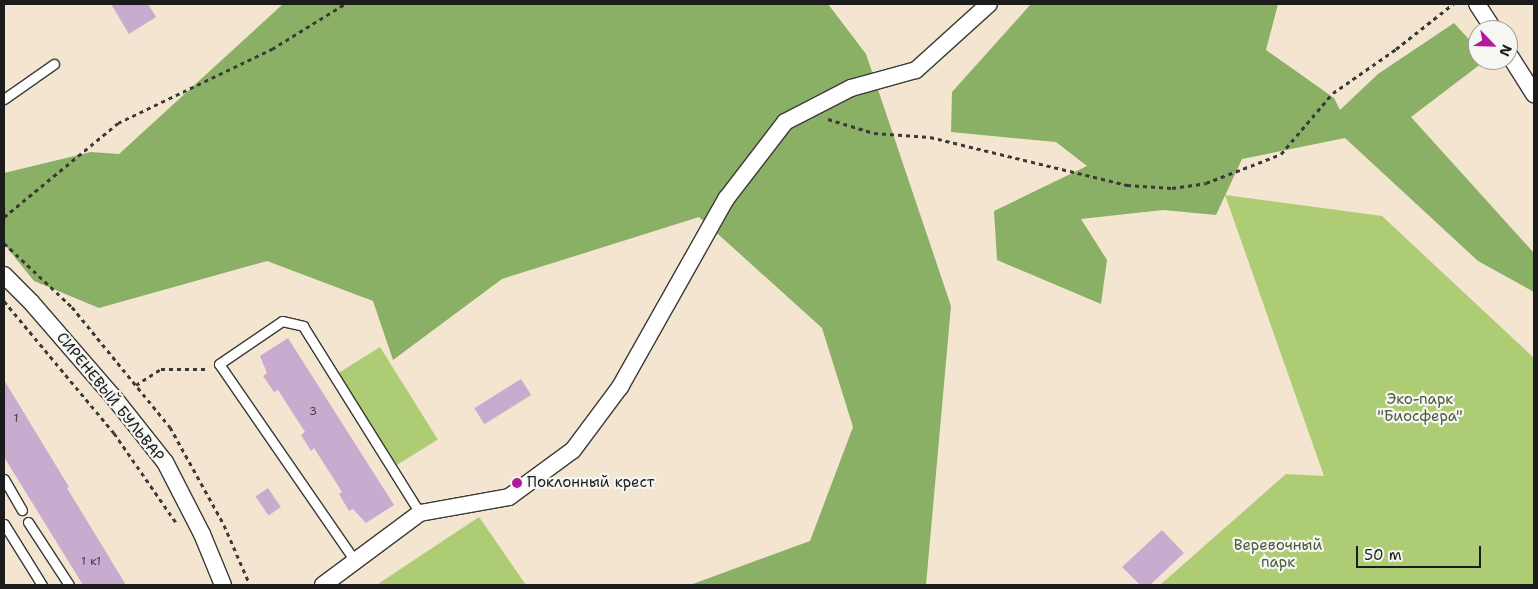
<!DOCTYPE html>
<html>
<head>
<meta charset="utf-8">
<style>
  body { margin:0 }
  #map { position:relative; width:1538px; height:589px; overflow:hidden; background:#f4e5d0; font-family:"Shantell Sans",sans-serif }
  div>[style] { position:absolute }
  .green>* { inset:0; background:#adcc74; transform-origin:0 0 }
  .forest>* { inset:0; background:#8ab066 }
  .building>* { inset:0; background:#c9abd0; transform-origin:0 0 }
  .path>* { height:3px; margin-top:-1.5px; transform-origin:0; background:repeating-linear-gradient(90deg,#3c3a37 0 4px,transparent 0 8px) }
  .roads { filter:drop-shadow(1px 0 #3c3a37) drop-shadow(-1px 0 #3c3a37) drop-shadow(0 1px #3c3a37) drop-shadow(0 -1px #3c3a37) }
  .lane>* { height:9px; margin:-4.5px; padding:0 4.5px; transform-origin:4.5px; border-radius:4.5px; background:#fff }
  .street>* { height:16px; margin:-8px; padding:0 8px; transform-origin:8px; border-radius:8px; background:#fff }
  .dots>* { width:14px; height:14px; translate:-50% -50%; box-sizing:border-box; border:2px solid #f6f6f2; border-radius:50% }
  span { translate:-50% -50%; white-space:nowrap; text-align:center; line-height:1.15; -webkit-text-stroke:4.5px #f6f6f2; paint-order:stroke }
  .number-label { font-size:12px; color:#474049 }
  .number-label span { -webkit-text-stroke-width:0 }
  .street-label { font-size:15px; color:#1c1c1c }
  .park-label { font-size:15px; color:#4f5a3b }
  .poi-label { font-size:15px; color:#1c1c1c }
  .left { translate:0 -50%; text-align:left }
  .frame { position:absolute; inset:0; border:5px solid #1c1c1c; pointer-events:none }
  .north { position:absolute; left:1468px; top:20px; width:50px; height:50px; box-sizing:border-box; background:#f6f6f2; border:1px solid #9f9f9c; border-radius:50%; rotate:114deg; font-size:14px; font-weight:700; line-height:20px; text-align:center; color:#1c1c1c }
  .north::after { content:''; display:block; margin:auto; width:18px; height:22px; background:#b5179e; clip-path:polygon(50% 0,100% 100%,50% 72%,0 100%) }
  .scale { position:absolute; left:1356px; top:546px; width:125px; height:22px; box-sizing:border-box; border:2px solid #1c1c1c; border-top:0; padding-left:6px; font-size:15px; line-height:18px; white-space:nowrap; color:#1c1c1c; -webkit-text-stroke:4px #f6f6f2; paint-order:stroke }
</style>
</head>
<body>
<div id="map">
  <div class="green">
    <div style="clip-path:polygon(1225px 195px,1382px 216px,1534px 358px,1534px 585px,1160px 585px,1286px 474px,1324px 476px)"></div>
    <div style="left:380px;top:347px;width:109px;height:55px;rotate:58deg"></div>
    <div style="clip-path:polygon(479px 517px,526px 585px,377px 585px,381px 582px)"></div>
  </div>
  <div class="forest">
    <div style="clip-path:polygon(283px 4px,828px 4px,866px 54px,951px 306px,926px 585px,690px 585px,810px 541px,853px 427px,822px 328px,699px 217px,502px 279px,393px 360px,373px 301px,267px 261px,99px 308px,34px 281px,4px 244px,4px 173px,91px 152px,119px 154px)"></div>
    <div style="clip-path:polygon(1031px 4px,1278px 4px,1266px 50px,1334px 98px,1340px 110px,1378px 74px,1454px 23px,1478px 49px,1478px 60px,1486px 60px,1411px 117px,1534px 253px,1534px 292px,1478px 261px,1345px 138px,1242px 159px,1216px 215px,1163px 210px,1081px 219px,1107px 260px,1101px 304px,997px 260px,994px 211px,1087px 166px,1056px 142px,951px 132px,952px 92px)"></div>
  </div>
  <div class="building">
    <div style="clip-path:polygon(111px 4px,148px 4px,156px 17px,129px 34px)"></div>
    <div style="clip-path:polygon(288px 338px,394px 505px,366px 523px,353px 509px,349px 511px,339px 494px,342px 492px,314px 448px,311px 451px,301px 435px,305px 432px,278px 390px,274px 392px,263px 376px,267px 373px,260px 356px)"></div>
    <div style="left:521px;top:379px;width:19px;height:55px;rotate:58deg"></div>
    <div style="clip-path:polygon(4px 380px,69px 487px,67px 488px,126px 585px,83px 585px,4px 457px)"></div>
    <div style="left:268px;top:488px;width:23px;height:15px;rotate:56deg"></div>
    <div style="clip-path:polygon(1162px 530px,1184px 553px,1150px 585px,1140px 585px,1122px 567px)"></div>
  </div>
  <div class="path">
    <div style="left:828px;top:119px;width:48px;rotate:16.9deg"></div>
    <div style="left:874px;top:133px;width:56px;rotate:4.1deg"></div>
    <div style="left:930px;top:137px;width:203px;rotate:13.7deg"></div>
    <div style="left:1127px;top:185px;width:45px;rotate:3.8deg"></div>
    <div style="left:1172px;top:188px;width:34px;rotate:-8deg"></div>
    <div style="left:1206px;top:183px;width:80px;rotate:-21.1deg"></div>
    <div style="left:1281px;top:154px;width:80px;rotate:-49.6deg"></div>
    <div style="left:1333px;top:93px;width:77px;rotate:-34.9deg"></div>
    <div style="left:1396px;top:49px;width:73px;rotate:-38.3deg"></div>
    <div style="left:4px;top:217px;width:148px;rotate:-39.5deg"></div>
    <div style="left:118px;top:123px;width:171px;rotate:-25.7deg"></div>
    <div style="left:272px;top:49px;width:86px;rotate:-31.7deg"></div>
    <div style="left:4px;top:243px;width:93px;rotate:43.3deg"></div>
    <div style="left:72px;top:307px;width:155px;rotate:50.8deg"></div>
    <div style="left:170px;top:427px;width:112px;rotate:61.1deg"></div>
    <div style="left:224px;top:525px;width:65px;rotate:66.6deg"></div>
    <div style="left:4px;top:301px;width:172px;rotate:50.2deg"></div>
    <div style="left:114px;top:433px;width:111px;rotate:55.3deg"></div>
    <div style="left:136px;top:385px;width:30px;rotate:-33deg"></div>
    <div style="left:161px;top:369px;width:47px"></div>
  </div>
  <div class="roads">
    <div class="lane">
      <div style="left:4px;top:99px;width:61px;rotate:-35deg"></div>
      <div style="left:4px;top:479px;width:36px;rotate:60deg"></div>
      <div style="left:28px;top:522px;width:75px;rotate:56.9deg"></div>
      <div style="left:4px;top:524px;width:72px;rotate:58.1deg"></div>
      <div style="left:355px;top:561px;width:239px;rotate:-124.6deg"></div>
      <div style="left:219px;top:364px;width:76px;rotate:-34.3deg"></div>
      <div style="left:282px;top:321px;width:22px;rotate:13deg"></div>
      <div style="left:303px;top:326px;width:221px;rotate:58deg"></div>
    </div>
    <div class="street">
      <div style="left:1477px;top:4px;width:31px;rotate:57deg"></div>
      <div style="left:1508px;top:53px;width:49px;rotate:57.6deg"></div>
      <div style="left:4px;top:275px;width:38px;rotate:45deg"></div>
      <div style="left:31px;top:302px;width:128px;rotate:49.1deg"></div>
      <div style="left:115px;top:399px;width:80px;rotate:51.6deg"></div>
      <div style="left:165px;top:462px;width:81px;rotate:62.8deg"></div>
      <div style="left:202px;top:534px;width:55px;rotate:67.6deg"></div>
      <div style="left:323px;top:585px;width:121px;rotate:-36.6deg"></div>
      <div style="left:420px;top:513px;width:90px;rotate:-10.2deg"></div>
      <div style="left:509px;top:497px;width:79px;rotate:-36.3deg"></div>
      <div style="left:573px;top:450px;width:79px;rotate:-53.3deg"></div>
      <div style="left:620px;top:387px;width:216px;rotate:-60.6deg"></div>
      <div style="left:726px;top:199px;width:97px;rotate:-52.5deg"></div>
      <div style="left:785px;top:122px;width:74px;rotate:-27.3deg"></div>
      <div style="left:851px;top:88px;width:67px;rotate:-15.5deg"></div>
      <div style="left:916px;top:70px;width:98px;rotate:-42.1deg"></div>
    </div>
  </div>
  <div class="dots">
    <div style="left:517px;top:483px;background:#b5179e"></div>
  </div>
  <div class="number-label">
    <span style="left:313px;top:412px">3</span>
    <span style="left:16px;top:419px">1</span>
    <span style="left:91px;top:562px">1 к1</span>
  </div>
  <div class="street-label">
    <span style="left:110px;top:397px;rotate:51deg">СИРЕНЕВЫЙ БУЛЬВАР</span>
  </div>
  <div class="park-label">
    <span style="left:1420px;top:408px">Эко-парк<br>"Биосфера"</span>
    <span style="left:1278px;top:554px">Веревочный<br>парк</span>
  </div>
  <div class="poi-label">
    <span class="left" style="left:527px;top:483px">Поклонный крест</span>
  </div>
  <div class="frame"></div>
  <div class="north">N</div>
  <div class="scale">50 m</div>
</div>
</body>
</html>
